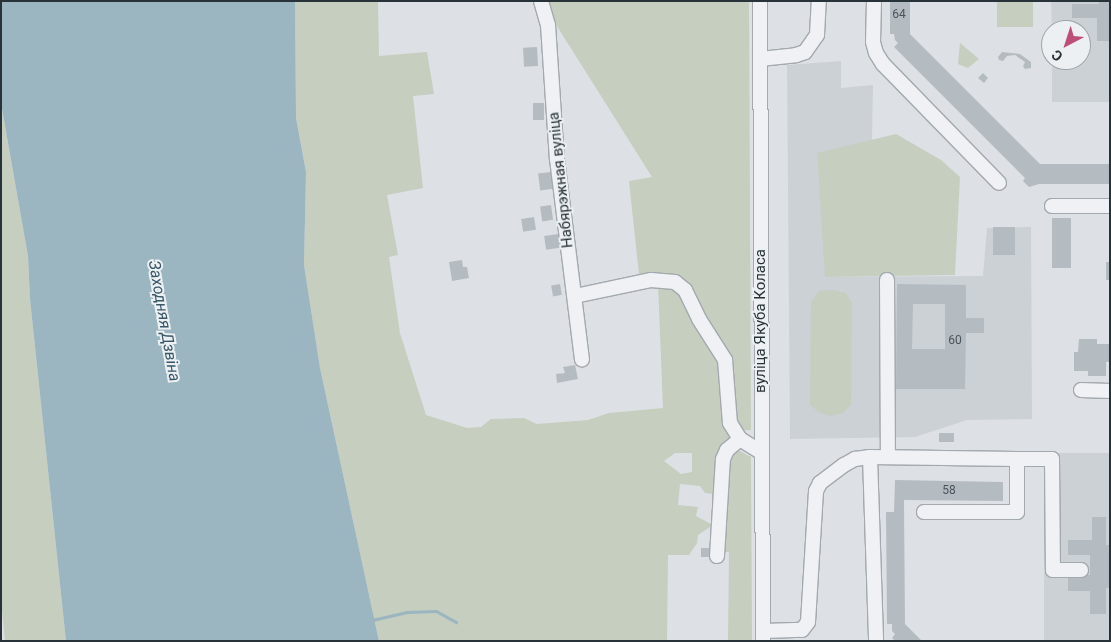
<!DOCTYPE html>
<html>
<head>
<meta charset="utf-8">
<style>
  body { margin:0 }
  #map { position:relative; width:1111px; height:642px; overflow:hidden; background:#dde1e5; font-family:Roboto,sans-serif }
  div>[style] { position:absolute }
  .built>* { inset:0; background:#cbd1d5; transform-origin:0 0 }
  .green>* { inset:0; background:#c5cebf; transform-origin:0 0 }
  .water>* { inset:0; background:#9bb5c1 }
  .stream>* { height:3px; margin:-1.5px; padding:0 1.5px; transform-origin:1.5px; border-radius:1.5px; background:#9bb5c1 }
  .building>* { inset:0; background:#b5bcc1; transform-origin:0 0 }
  .roads { filter:drop-shadow(1px 0 #a3a9ae) drop-shadow(-1px 0 #a3a9ae) drop-shadow(0 1px #a3a9ae) drop-shadow(0 -1px #a3a9ae) }
  .minor>* { height:14px; margin:-7px; padding:0 7px; transform-origin:7px; border-radius:7px; background:#eff1f4 }
  span { translate:-50% -50%; white-space:nowrap; text-align:center; line-height:1.15; -webkit-text-stroke:4px #ecf0f3; paint-order:stroke }
  .number-label { font-size:12px; color:#4b545b }
  .number-label span { -webkit-text-stroke-width:0 }
  .street-label { font-size:15px; color:#283239 }
  .water-label { font-size:16px; color:#375768; font-style:italic }
  .frame { position:absolute; inset:0; border:2px solid #283239; pointer-events:none }
  .north { position:absolute; left:1041px; top:20px; width:50px; height:50px; box-sizing:border-box; background:#ecf0f3; border:1px solid #9ea4a9; border-radius:50%; rotate:220deg; font-size:14px; font-weight:700; line-height:20px; text-align:center; color:#283239 }
  .north::after { content:''; display:block; margin:auto; width:18px; height:22px; background:#bd4e75; clip-path:polygon(50% 0,100% 100%,50% 72%,0 100%) }
</style>
</head>
<body>
<div id="map">
  <div class="built">
    <div style="clip-path:polygon(1051px 1px,1110px 1px,1110px 102px,1052px 102px,1052px 60px,1081px 60px,1081px 30px,1052px 30px)"></div>
    <div style="clip-path:polygon(841px 61px,841px 88px,873px 85px,872px 140px,817px 154px,826px 277px,983px 276px,987px 228px,1031px 227px,1032px 419px,967px 420px,915px 437px,790px 439px,787px 65px)"></div>
    <div style="left:1044px;top:453px;width:66px;height:188px"></div>
  </div>
  <div class="green">
    <div style="clip-path:polygon(evenodd,295px 1px,378px 1px,379px 56px,427px 52px,434px 94px,413px 96px,423px 188px,387px 195px,398px 255px,389px 257px,400px 333px,426px 415px,467px 428px,481px 427px,491px 419px,524px 418px,537px 424px,588px 420px,609px 413px,663px 408px,658px 284px,640px 284px,629px 181px,652px 177px,550px 15px,546px 1px,749px 1px,751px 430px,728px 431px,733px 439px,723px 447px,716px 457px,714px 494px,705px 493px,700px 486px,680px 484px,678px 505px,698px 507px,696px 516px,713px 525px,698px 535px,697px 543px,689px 555px,668px 555px,667px 641px,379px 641px,320px 368px,304px 265px,306px 172px,296px 118px,295px 1px,675px 453px,692px 453px,692px 472px,681px 474px,664px 461px,675px 453px)"></div>
    <div style="left:997px;top:1px;width:36px;height:26px"></div>
    <div style="clip-path:polygon(960px 43px,979px 59px,968px 68px,958px 64px)"></div>
    <div style="clip-path:polygon(1px 103px,28px 256px,30px 299px,66px 641px,5px 641px,1px 601px)"></div>
    <div style="clip-path:polygon(896px 134px,941px 160px,960px 177px,955px 275px,825px 277px,817px 153px)"></div>
    <div style="clip-path:polygon(833px 290px,846px 293px,852px 303px,851px 405px,843px 413px,831px 416px,820px 413px,810px 405px,811px 302px,819px 291px)"></div>
    <div style="clip-path:polygon(740px 451px,751px 457px,752px 641px,728px 641px,729px 552px,725px 552px,726px 466px,733px 453px)"></div>
  </div>
  <div class="water">
    <div style="clip-path:polygon(1px 1px,295px 1px,296px 118px,306px 172px,304px 265px,320px 368px,379px 641px,66px 641px,30px 299px,28px 256px,1px 103px)"></div>
  </div>
  <div class="stream">
    <div style="left:372px;top:620px;width:37px;rotate:-13deg"></div>
    <div style="left:408px;top:612px;width:28px;rotate:-2deg"></div>
    <div style="left:436px;top:611px;width:23px;rotate:29deg"></div>
  </div>
  <div class="building">
    <div style="clip-path:polygon(890px 1px,910px 1px,910px 34px,1040px 164px,1110px 164px,1110px 184px,1039px 184px,1029px 187px,1023px 181px,1025px 178px,894px 47px,898px 43px,895px 40px,894px 34px,890px 34px)"></div>
    <div style="clip-path:polygon(1099px 1px,1110px 1px,1110px 41px,1097px 41px,1097px 18px,1072px 18px,1072px 4px,1099px 4px)"></div>
    <div style="left:537px;top:47px;width:19px;height:14px;rotate:87deg"></div>
    <div style="clip-path:polygon(1002px 52px,1020px 54px,1031px 62px,1031px 68px,1025px 69px,1023px 66px,1025px 62px,1015px 55px,1007px 56px,1003px 61px,999px 60px,998px 57px)"></div>
    <div style="clip-path:polygon(983px 73px,988px 78px,984px 83px,978px 78px)"></div>
    <div style="left:533px;top:103px;width:11px;height:17px"></div>
    <div style="left:551px;top:172px;width:17px;height:13px;rotate:83deg"></div>
    <div style="left:551px;top:205px;width:15px;height:11px;rotate:82deg"></div>
    <div style="left:534px;top:217px;width:13px;height:13px;rotate:81deg"></div>
    <div style="left:1052px;top:218px;width:19px;height:50px"></div>
    <div style="left:993px;top:227px;width:22px;height:28px"></div>
    <div style="left:558px;top:234px;width:14px;height:14px;rotate:82deg"></div>
    <div style="clip-path:polygon(462px 260px,463px 267px,467px 267px,469px 278px,452px 281px,449px 262px)"></div>
    <div style="left:1106px;top:262px;width:4px;height:18px"></div>
    <div style="left:560px;top:284px;width:11px;height:9px;rotate:80deg"></div>
    <div style="clip-path:polygon(evenodd,897px 284px,966px 285px,966px 318px,984px 318px,984px 333px,966px 333px,965px 389px,896px 389px,897px 284px,913px 304px,945px 304px,945px 349px,912px 349px,913px 304px)"></div>
    <div style="clip-path:polygon(1079px 339px,1097px 339px,1097px 344px,1110px 344px,1110px 362px,1106px 362px,1106px 376px,1088px 376px,1088px 371px,1074px 371px,1074px 352px,1078px 352px)"></div>
    <div style="clip-path:polygon(575px 365px,578px 379px,557px 383px,556px 374px,565px 373px,563px 367px)"></div>
    <div style="left:939px;top:433px;width:15px;height:9px"></div>
    <div style="clip-path:polygon(895px 480px,1003px 482px,1003px 501px,904px 500px,905px 624px,922px 641px,895px 641px,892px 638px,895px 634px,892px 631px,892px 624px,887px 624px,886px 512px,894px 512px)"></div>
    <div style="clip-path:polygon(1092px 517px,1106px 517px,1106px 545px,1110px 545px,1110px 588px,1106px 588px,1106px 614px,1090px 614px,1090px 591px,1068px 591px,1068px 575px,1090px 575px,1090px 555px,1068px 555px,1068px 540px,1092px 540px)"></div>
    <div style="left:701px;top:548px;width:8px;height:9px"></div>
  </div>
  <div class="roads">
    <div class="minor">
      <div style="left:541px;top:1px;width:25px;rotate:74deg"></div>
      <div style="left:548px;top:25px;width:134px;rotate:86.2deg"></div>
      <div style="left:557px;top:159px;width:202px;rotate:82.9deg"></div>
      <div style="left:760px;top:1px;width:640px;rotate:89.73deg"></div>
      <div style="left:874px;top:1px;width:41px;rotate:91.4deg"></div>
      <div style="left:873px;top:42px;width:11px;rotate:75deg"></div>
      <div style="left:876px;top:53px;width:13px;rotate:58deg"></div>
      <div style="left:883px;top:64px;width:166px;rotate:45.7deg"></div>
      <div style="left:760px;top:59px;width:36px;rotate:-6deg"></div>
      <div style="left:796px;top:55px;width:9px;rotate:-18deg"></div>
      <div style="left:805px;top:52px;width:21px;rotate:-55deg"></div>
      <div style="left:817px;top:35px;width:34px;rotate:-87deg"></div>
      <div style="left:1052px;top:206px;width:58px"></div>
      <div style="left:887px;top:280px;width:177px;rotate:89.7deg"></div>
      <div style="left:575px;top:296px;width:78px;rotate:-11.9deg"></div>
      <div style="left:651px;top:280px;width:24px;rotate:5deg"></div>
      <div style="left:675px;top:282px;width:13px;rotate:39deg"></div>
      <div style="left:685px;top:290px;width:32px;rotate:64deg"></div>
      <div style="left:699px;top:319px;width:49px;rotate:57.6deg"></div>
      <div style="left:725px;top:360px;width:63px;rotate:85.5deg"></div>
      <div style="left:730px;top:423px;width:19px;rotate:58deg"></div>
      <div style="left:740px;top:439px;width:25px;rotate:32deg"></div>
      <div style="left:1081px;top:390px;width:29px;rotate:2deg"></div>
      <div style="left:870px;top:457px;width:184px;rotate:88.1deg"></div>
      <div style="left:1017px;top:459px;width:35px"></div>
      <div style="left:1052px;top:459px;width:111px;rotate:89.5deg"></div>
      <div style="left:1053px;top:570px;width:28px"></div>
      <div style="left:717px;top:556px;width:97px;rotate:-86.5deg"></div>
      <div style="left:723px;top:459px;width:10px;rotate:-66deg"></div>
      <div style="left:727px;top:450px;width:17px;rotate:-40deg"></div>
      <div style="left:764px;top:631px;width:38px;rotate:-2deg"></div>
      <div style="left:802px;top:630px;width:10px;rotate:-53deg"></div>
      <div style="left:808px;top:622px;width:131px;rotate:-86.5deg"></div>
      <div style="left:816px;top:491px;width:9px;rotate:-63deg"></div>
      <div style="left:820px;top:483px;width:30px;rotate:-37deg"></div>
      <div style="left:844px;top:465px;width:13px;rotate:-29deg"></div>
      <div style="left:855px;top:459px;width:15px;rotate:-8deg"></div>
      <div style="left:870px;top:457px;width:147px;rotate:0.8deg"></div>
      <div style="left:1017px;top:459px;width:53px;rotate:90deg"></div>
      <div style="left:1017px;top:512px;width:93px;rotate:180deg"></div>
    </div>
  </div>
  <div class="number-label">
    <span style="left:899px;top:15px">64</span>
    <span style="left:955px;top:341px">60</span>
    <span style="left:949px;top:491px">58</span>
  </div>
  <div class="street-label">
    <span style="left:561px;top:180px;rotate:-96deg">Набярэжная вуліца</span>
    <span style="left:761px;top:321px;rotate:-90deg">вуліца Якуба Коласа</span>
  </div>
  <div class="water-label">
    <span style="left:164px;top:321px;rotate:80deg">Заходняя Дзвіна</span>
  </div>
  <div class="frame"></div>
  <div class="north">С</div>
</div>
</body>
</html>
